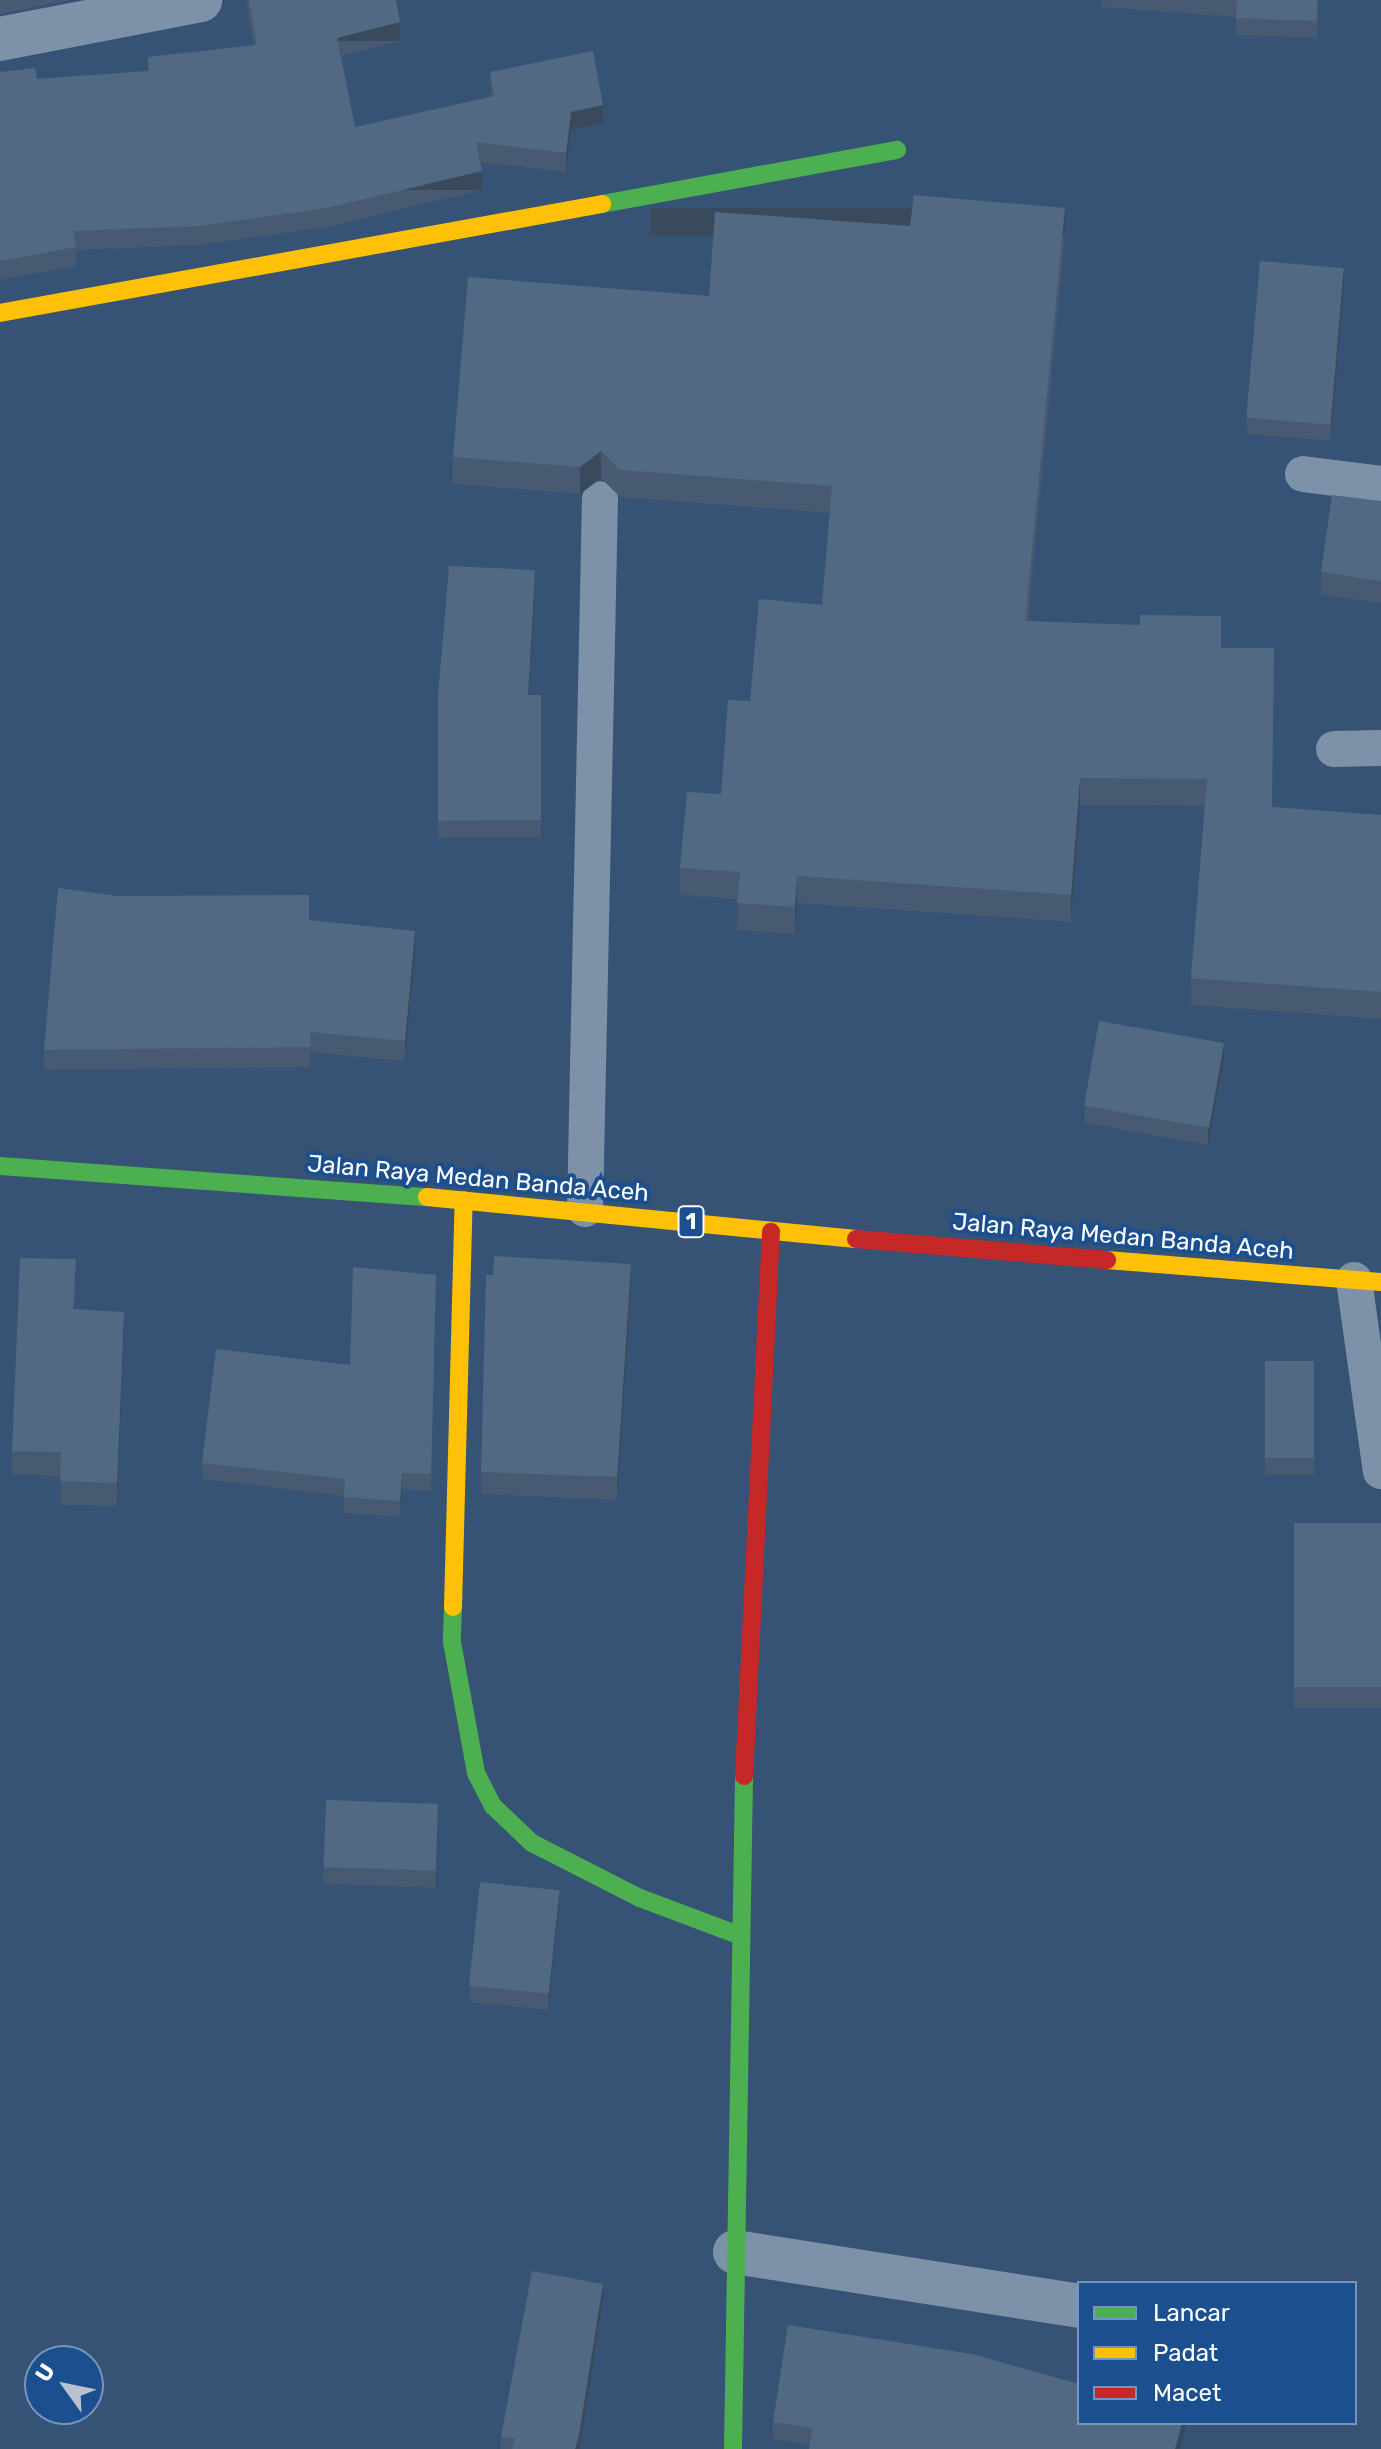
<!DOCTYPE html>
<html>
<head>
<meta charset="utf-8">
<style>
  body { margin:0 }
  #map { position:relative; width:1381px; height:2449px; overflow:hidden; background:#365274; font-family:Rubik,sans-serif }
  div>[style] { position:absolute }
  .lane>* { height:36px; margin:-18px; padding:0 18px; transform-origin:18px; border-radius:18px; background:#7d92a8 }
  .street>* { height:44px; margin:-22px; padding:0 22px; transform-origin:22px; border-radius:22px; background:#7d92a8 }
  .fast>* { height:18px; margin:-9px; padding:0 9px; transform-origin:9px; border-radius:9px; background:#4caf50 }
  .slow>* { height:18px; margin:-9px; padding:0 9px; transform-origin:9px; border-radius:9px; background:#ffc107 }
  .jam>* { height:18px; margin:-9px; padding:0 9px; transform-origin:9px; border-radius:9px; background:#c62828 }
  .wall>* { inset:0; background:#475a72; transform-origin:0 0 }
  .shaded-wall>* { inset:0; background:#394a5c; transform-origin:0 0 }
  .building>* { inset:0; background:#526984; transform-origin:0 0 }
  span { translate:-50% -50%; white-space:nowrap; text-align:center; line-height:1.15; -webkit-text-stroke:8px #1b4f8f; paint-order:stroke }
  .shield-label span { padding:2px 6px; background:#1b4f8f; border:2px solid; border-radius:6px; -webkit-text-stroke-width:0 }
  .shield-label { font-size:22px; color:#fff; font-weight:700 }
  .street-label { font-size:24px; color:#fff }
  .legend { position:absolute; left:1077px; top:2281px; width:280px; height:144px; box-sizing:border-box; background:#1b4f8f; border:2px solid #7695bc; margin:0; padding:10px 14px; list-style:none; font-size:24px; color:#fff }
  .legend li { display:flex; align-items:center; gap:16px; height:40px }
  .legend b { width:40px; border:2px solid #7695bc }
  .north { position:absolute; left:24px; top:2345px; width:80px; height:80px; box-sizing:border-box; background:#1b4f8f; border:2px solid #7695bc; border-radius:50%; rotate:303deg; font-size:22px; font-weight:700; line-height:32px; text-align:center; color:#fff }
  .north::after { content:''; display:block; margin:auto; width:28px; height:36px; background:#b9c2ce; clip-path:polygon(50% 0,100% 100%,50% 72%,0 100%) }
</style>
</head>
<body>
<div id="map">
  <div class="lane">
    <div style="left:1303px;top:474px;width:79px;rotate:7.3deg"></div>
    <div style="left:1334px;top:749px;width:47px;rotate:-1.2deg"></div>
    <div style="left:585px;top:1209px;width:710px;rotate:-88.79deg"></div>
    <div style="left:1354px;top:1280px;width:193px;rotate:82deg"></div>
  </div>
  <div class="street">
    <div style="left:0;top:39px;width:204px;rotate:-11deg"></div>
    <div style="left:735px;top:2252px;width:348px;rotate:8.9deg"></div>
  </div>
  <div class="fast">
    <div style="left:602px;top:204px;width:300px;rotate:-10.4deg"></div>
    <div style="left:0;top:1166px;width:428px;rotate:4.2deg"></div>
    <div style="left:453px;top:1607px;width:35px;rotate:92deg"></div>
    <div style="left:452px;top:1642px;width:133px;rotate:79.6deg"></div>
    <div style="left:476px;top:1773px;width:37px;rotate:63deg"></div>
    <div style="left:493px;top:1806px;width:54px;rotate:43.5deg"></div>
    <div style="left:532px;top:1843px;width:121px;rotate:27deg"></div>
    <div style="left:640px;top:1898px;width:103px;rotate:20.6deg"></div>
    <div style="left:733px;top:2449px;width:673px;rotate:-89.06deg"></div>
  </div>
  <div class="slow">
    <div style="left:0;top:313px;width:612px;rotate:-10.26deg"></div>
    <div style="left:427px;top:1197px;width:431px;rotate:5.6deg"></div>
    <div style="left:1107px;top:1260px;width:275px;rotate:4.6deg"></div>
    <div style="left:453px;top:1607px;width:407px;rotate:-88.5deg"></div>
  </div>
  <div class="jam">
    <div style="left:856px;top:1239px;width:252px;rotate:4.8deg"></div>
    <div style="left:744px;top:1776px;width:545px;rotate:-87.16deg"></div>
  </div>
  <div class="wall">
    <div style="clip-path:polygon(0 0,70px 0,0 14px)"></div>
    <div style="clip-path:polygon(246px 0,396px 0,400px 41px,341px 56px,355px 127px,491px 97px,490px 72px,603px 123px,571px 130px,566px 172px,480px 162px,482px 190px,327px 227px,198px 245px,76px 250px,76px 266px,0 280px,0 72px,37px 79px,148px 71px,148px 57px,254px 46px)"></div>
    <div style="clip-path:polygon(1101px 0,1318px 0,1317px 38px,1236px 35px,1236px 17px,1101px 7px)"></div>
    <div style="clip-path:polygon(910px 226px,1065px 235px,1028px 621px,1221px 648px,1272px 807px,1381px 815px,1381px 1019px,1191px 1005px,1191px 978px,1205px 806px,1080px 805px,1071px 922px,797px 903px,795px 934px,737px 930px,738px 899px,680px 895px,680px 868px,721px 794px,750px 701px,822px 605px,830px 513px,620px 497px,601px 478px,580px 494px,453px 484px,453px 457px,709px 296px)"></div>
    <div style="clip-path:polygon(1344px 285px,1331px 441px,1247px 434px,1247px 417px)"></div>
    <div style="clip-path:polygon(1381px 501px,1381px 603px,1321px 595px,1321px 572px)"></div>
    <div style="clip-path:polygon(535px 587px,529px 695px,541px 695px,541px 837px,438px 838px,438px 696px)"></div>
    <div style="clip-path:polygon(309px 920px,415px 951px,405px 1061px,310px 1052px,310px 1067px,44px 1070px,44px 1050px)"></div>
    <div style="clip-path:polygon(1224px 1060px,1208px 1145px,1085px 1123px,1085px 1106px)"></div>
    <div style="clip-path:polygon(436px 1275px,431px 1491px,402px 1489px,400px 1517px,344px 1513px,344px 1496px,202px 1479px,202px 1463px,350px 1365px)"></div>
    <div style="clip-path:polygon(76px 1282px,74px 1309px,124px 1336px,117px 1506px,60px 1505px,61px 1476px,12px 1474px,12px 1451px)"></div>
    <div style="clip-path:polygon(631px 1286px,617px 1500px,481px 1494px,481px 1472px)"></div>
    <div style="left:1265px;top:1361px;width:49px;height:114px"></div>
    <div style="left:1294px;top:1523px;width:87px;height:185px"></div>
    <div style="left:326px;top:1800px;width:112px;height:84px;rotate:2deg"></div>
    <div style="clip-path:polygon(559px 1908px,548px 2010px,470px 2002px,470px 1986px)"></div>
    <div style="clip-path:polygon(603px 2299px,580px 2449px,501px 2449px,501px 2437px)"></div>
    <div style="clip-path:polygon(773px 2422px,1185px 2423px,1185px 2431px,810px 2445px,773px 2439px)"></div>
  </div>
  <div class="shaded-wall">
    <div style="left:400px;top:22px;width:19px;height:65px;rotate:90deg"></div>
    <div style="clip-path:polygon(603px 105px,603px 123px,571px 130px,566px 172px,566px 153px,571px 112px)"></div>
    <div style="left:482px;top:171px;width:19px;height:159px;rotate:90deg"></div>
    <div style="left:1065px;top:208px;width:27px;height:415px;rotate:90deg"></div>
    <div style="clip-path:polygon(1344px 268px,1344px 285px,1331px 441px,1331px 424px)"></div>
    <div style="clip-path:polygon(601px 451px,601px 478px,580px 494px,580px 467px)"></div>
    <div style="clip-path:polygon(535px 570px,535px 587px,528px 712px,528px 695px)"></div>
    <div style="clip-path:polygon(1080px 778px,1080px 805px,1071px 922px,1071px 895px)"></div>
    <div style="clip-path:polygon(797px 876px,797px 903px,795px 934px,795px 907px)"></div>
    <div style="clip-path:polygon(415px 931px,415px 951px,405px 1061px,405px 1041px)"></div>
    <div style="clip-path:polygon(1224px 1043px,1224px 1060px,1208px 1145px,1208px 1128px)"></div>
    <div style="clip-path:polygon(631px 1264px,631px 1286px,617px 1500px,617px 1477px)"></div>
    <div style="clip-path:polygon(124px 1312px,124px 1336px,117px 1506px,117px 1483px)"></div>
    <div style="clip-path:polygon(402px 1473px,402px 1489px,400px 1517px,400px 1501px)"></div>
    <div style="clip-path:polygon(559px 1891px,559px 1908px,548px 2010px,548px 1993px)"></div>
    <div style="clip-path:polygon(603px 2284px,603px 2299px,580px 2449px,575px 2449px)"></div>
    <div style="clip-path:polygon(1182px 2423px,1185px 2423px,1185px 2431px,1180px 2449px,1175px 2449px)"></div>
  </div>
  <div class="building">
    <div style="clip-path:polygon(249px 0,396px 0,400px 22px,337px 38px,355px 127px,494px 96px,490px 72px,593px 51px,603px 105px,571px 112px,566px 153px,476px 142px,482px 171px,327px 208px,198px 226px,73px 231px,76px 247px,0 261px,0 72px,35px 68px,37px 79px,149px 71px,148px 57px,257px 45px)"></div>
    <div style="clip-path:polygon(1233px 0,1317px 0,1317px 21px,1236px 18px,1237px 0)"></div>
    <div style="clip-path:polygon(914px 195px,1065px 208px,1025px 621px,1140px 625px,1140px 615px,1221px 616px,1221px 648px,1274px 648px,1272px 807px,1381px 815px,1381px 992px,1191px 978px,1207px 779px,1080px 778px,1071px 895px,797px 876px,795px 907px,737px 903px,740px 872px,680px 868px,687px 792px,721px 794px,728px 700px,750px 701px,759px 599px,822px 605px,832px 486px,620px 470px,601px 451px,580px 467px,453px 457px,468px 277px,709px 296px,715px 212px,910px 226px)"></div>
    <div style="left:1260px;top:261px;width:84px;height:157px;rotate:5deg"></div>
    <div style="clip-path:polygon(1332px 495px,1381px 501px,1381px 581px,1321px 572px)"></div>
    <div style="clip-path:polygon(449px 566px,535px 570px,528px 695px,541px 695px,541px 820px,438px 821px,438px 696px)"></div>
    <div style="clip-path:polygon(58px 888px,118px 896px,309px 895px,309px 920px,415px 931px,405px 1041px,310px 1032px,310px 1047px,44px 1050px)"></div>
    <div style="left:1099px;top:1021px;width:127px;height:86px;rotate:10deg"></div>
    <div style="clip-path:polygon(494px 1256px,631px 1264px,617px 1477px,481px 1472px,486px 1275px,493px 1275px)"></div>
    <div style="clip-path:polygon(20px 1258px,76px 1259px,73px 1309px,124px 1312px,117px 1483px,60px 1481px,61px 1452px,12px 1451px)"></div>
    <div style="clip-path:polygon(353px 1267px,436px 1275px,431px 1474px,402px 1473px,400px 1501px,344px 1497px,345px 1479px,202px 1463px,216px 1349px,350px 1365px)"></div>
    <div style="left:1265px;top:1361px;width:49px;height:97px"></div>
    <div style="left:1294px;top:1523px;width:87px;height:164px"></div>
    <div style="left:326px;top:1800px;width:112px;height:67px;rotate:2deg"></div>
    <div style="left:480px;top:1882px;width:80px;height:104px;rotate:6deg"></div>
    <div style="clip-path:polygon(532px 2271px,603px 2284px,579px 2435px,575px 2449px,512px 2449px,515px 2438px,501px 2437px)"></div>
    <div style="clip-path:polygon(788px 2325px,972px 2354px,1079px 2384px,1079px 2423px,1182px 2423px,1175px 2449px,809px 2449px,813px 2428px,773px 2422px)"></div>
  </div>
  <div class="shield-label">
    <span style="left:691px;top:1222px">1</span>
  </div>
  <div class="street-label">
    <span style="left:478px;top:1179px;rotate:5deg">Jalan Raya Medan Banda Aceh</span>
    <span style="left:1123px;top:1237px;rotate:5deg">Jalan Raya Medan Banda Aceh</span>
  </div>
  <ul class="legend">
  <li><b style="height:10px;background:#4caf50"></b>Lancar</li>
  <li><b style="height:10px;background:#ffc107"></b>Padat</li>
  <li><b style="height:10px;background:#c62828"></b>Macet</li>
  </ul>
  <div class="north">U</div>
</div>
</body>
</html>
